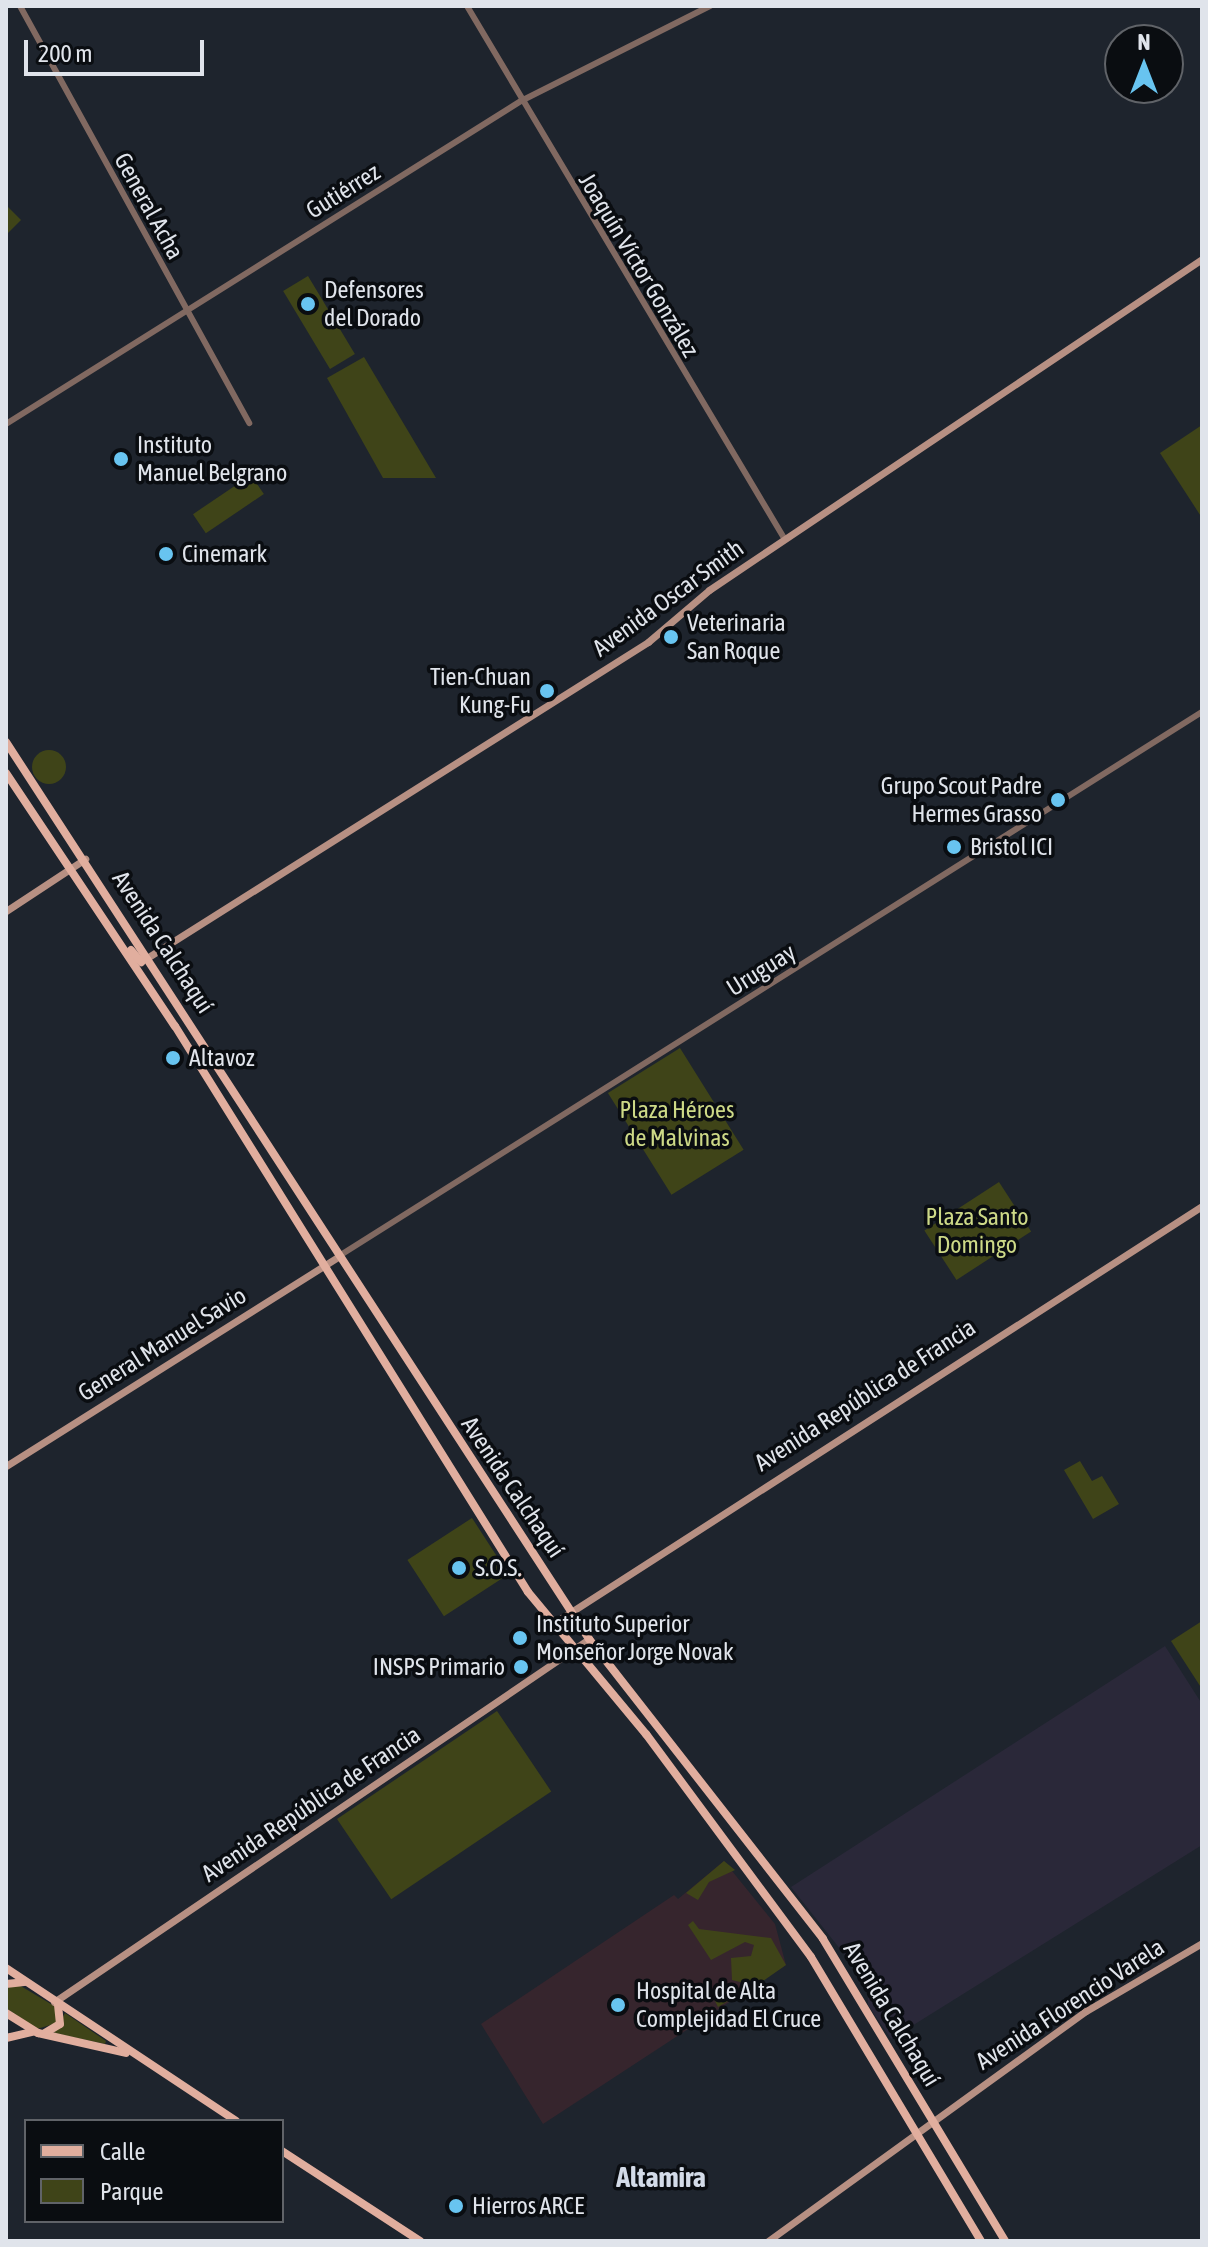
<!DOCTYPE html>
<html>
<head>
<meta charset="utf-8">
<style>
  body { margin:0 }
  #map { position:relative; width:1208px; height:2247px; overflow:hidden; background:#1e242d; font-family:"Asap Condensed",sans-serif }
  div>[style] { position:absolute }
  .industrial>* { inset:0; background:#2a2839 }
  .medical>* { inset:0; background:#36252d }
  .green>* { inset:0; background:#3f4418; transform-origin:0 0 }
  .round { border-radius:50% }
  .tertiary>* { height:6px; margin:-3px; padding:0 3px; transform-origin:3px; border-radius:3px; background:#816961 }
  .secondary>* { height:7px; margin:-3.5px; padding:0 3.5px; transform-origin:3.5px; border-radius:3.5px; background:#b79083 }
  .primary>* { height:8px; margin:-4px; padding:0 4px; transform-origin:4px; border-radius:4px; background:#e1ae9e }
  .dots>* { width:22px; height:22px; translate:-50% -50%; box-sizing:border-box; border:4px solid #0a0d11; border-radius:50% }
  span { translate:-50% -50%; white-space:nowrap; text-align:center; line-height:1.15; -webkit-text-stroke:7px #0a0d11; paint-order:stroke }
  .street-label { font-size:24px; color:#e0e4eb }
  .poi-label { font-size:24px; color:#e0e4eb }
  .left { translate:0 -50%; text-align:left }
  .right { translate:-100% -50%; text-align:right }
  .park-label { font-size:24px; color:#cdd987 }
  .quarter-label { font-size:28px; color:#d3dbe8; font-weight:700 }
  .frame { position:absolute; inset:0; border:8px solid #e0e4eb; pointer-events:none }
  .legend { position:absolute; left:24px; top:2119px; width:260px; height:104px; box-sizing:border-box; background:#0a0d11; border:2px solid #606368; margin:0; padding:10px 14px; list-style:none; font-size:24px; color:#e0e4eb }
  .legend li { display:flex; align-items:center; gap:16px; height:40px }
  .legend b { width:40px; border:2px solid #606368 }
  .north { position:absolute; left:1104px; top:24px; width:80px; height:80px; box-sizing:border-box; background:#0a0d11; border:2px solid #606368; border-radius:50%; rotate:0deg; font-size:22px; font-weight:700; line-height:32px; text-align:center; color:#e0e4eb }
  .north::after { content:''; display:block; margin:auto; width:28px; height:36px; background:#68c4f0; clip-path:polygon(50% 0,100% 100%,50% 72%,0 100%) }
  .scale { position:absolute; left:24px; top:40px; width:180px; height:36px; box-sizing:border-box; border:4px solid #e0e4eb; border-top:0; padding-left:10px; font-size:24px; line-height:28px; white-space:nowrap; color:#e0e4eb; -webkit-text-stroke:6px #0a0d11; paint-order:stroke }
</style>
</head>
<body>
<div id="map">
  <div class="industrial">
    <div style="clip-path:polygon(1165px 1646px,1202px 1704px,1202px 1845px,891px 2039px,868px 2005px,867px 1983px,791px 1887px)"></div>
  </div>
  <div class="medical">
    <div style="clip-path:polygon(724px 1861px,775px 1924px,786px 1965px,543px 2124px,481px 2024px,674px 1895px,678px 1899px)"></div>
  </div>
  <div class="green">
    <div style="clip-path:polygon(6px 205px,21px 220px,6px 235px)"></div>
    <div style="left:308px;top:276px;width:91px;height:29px;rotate:59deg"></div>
    <div style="clip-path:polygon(364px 357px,436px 478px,383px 478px,327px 378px)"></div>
    <div style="clip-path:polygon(1202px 425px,1202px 518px,1160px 453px)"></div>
    <div style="left:251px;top:475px;width:23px;height:70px;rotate:56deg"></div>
    <div class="round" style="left:32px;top:750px;width:34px;height:34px"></div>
    <div style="left:680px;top:1048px;width:120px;height:85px;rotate:58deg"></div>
    <div style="left:999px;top:1182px;width:59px;height:89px;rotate:57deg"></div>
    <div style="clip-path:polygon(1080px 1461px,1092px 1481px,1102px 1476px,1119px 1504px,1093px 1519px,1064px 1470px)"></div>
    <div style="left:472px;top:1518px;width:67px;height:77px;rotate:57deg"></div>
    <div style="clip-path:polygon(1202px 1621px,1202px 1689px,1171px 1641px)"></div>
    <div style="left:497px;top:1711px;width:97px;height:193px;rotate:56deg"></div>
    <div style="clip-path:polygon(724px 1861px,735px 1870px,709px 1882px,698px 1900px,686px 1893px)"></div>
    <div style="clip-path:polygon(693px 1921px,699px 1929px,771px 1938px,786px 1965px,756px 1986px,732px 1980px,731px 1958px,751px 1956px,754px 1945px,745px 1942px,711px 1960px,688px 1925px)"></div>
    <div style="clip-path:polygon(19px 1985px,56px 2007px,57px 2023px,37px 2029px,6px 2008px,6px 1988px)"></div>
    <div style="clip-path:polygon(729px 1988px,745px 1991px,718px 2007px,714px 1999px)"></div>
    <div style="clip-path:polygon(65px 2013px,106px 2041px,105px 2044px,54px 2033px)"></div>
  </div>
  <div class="tertiary">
    <div style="left:20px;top:6px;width:476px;rotate:61.2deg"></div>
    <div style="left:467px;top:6px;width:619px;rotate:59.21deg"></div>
    <div style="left:6px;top:424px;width:608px;rotate:-32.1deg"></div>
    <div style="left:521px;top:101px;width:212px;rotate:-26.7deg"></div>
    <div style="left:339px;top:1256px;width:1020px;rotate:-32.23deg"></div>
  </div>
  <div class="secondary">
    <div style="left:6px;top:911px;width:95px;rotate:-33.4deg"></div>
    <div style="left:150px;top:956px;width:589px;rotate:-32.23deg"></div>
    <div style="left:648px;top:642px;width:80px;rotate:-40.4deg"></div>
    <div style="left:709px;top:590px;width:594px;rotate:-33.88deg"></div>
    <div style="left:6px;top:1466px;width:394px;rotate:-32.2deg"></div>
    <div style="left:554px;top:1623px;width:771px;rotate:-32.76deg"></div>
    <div style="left:54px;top:2002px;width:647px;rotate:-34.16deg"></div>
    <div style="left:768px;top:2241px;width:392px;rotate:-35.9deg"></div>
    <div style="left:1086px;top:2011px;width:134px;rotate:-30.4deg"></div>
  </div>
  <div class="primary">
    <div style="left:6px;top:742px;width:1070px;rotate:56.98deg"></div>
    <div style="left:589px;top:1639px;width:380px;rotate:52deg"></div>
    <div style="left:823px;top:1939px;width:353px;rotate:58.9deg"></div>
    <div style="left:6px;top:773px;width:304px;rotate:56.3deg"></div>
    <div style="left:175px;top:1026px;width:667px;rotate:58.05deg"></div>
    <div style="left:528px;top:1592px;width:185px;rotate:50.3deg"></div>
    <div style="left:646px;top:1734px;width:277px;rotate:53.5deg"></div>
    <div style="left:811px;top:1957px;width:331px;rotate:59.1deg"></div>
    <div style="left:131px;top:950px;width:16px;rotate:50deg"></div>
    <div style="left:6px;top:1968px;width:276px;rotate:33.6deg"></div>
    <div style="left:6px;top:1984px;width:18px;rotate:-6deg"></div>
    <div style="left:6px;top:2013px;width:38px;rotate:32deg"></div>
    <div style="left:38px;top:2033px;width:90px;rotate:12.8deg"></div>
    <div style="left:45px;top:2033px;width:17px;rotate:-31deg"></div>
    <div style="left:60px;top:2024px;width:19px;rotate:-96deg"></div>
    <div style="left:6px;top:2038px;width:27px;rotate:-13deg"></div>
    <div style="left:282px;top:2151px;width:165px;rotate:33.1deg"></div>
  </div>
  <div class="dots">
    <div style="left:308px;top:304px;background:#68c4f0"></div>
    <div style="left:121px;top:459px;background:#68c4f0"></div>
    <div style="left:166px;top:554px;background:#68c4f0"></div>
    <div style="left:671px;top:637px;background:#68c4f0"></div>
    <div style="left:547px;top:691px;background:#68c4f0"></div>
    <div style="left:1058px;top:800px;background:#68c4f0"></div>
    <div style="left:954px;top:847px;background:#68c4f0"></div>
    <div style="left:173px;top:1058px;background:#68c4f0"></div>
    <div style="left:459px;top:1568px;background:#68c4f0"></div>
    <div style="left:520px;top:1638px;background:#68c4f0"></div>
    <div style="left:521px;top:1667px;background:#68c4f0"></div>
    <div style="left:618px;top:2005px;background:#68c4f0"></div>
    <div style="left:456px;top:2206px;background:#68c4f0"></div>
  </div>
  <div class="street-label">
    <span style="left:343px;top:191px;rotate:-32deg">Gutiérrez</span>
    <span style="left:149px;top:206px;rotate:61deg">General Acha</span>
    <span style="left:639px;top:265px;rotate:59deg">Joaquín Víctor González</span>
    <span style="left:668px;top:598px;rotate:-36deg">Avenida Oscar Smith</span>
    <span style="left:163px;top:942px;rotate:57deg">Avenida Calchaquí</span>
    <span style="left:761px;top:970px;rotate:-32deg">Uruguay</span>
    <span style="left:162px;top:1344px;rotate:-32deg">General Manuel Savio</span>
    <span style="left:865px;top:1395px;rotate:-33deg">Avenida República de Francia</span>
    <span style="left:513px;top:1487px;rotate:56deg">Avenida Calchaquí</span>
    <span style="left:311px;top:1804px;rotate:-34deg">Avenida República de Francia</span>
    <span style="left:1070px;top:2004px;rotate:-33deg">Avenida Florencio Varela</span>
    <span style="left:892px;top:2014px;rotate:59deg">Avenida Calchaquí</span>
  </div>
  <div class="poi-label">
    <span class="left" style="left:324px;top:304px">Defensores<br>del Dorado</span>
    <span class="left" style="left:137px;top:459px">Instituto<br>Manuel Belgrano</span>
    <span class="left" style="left:182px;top:554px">Cinemark</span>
    <span class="left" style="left:687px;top:637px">Veterinaria<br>San Roque</span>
    <span class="right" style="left:531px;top:691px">Tien-Chuan<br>Kung-Fu</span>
    <span class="right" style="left:1042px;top:800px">Grupo Scout Padre<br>Hermes Grasso</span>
    <span class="left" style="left:970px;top:847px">Bristol ICI</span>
    <span class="left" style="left:189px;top:1058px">Altavoz</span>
    <span class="left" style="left:475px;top:1568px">S.O.S.</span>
    <span class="left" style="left:536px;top:1638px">Instituto Superior<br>Monseñor Jorge Novak</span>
    <span class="right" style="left:505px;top:1667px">INSPS Primario</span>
    <span class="left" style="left:636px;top:2005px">Hospital de Alta<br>Complejidad El Cruce</span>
    <span class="left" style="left:472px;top:2206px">Hierros ARCE</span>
  </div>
  <div class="park-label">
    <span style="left:677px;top:1124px">Plaza Héroes<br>de Malvinas</span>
    <span style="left:977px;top:1231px">Plaza Santo<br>Domingo</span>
  </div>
  <div class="quarter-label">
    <span style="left:661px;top:2177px">Altamira</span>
  </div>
  <div class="frame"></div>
  <ul class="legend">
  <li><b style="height:10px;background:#e1ae9e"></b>Calle</li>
  <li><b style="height:22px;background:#3f4418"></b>Parque</li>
  </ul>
  <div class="north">N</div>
  <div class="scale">200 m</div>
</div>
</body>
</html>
